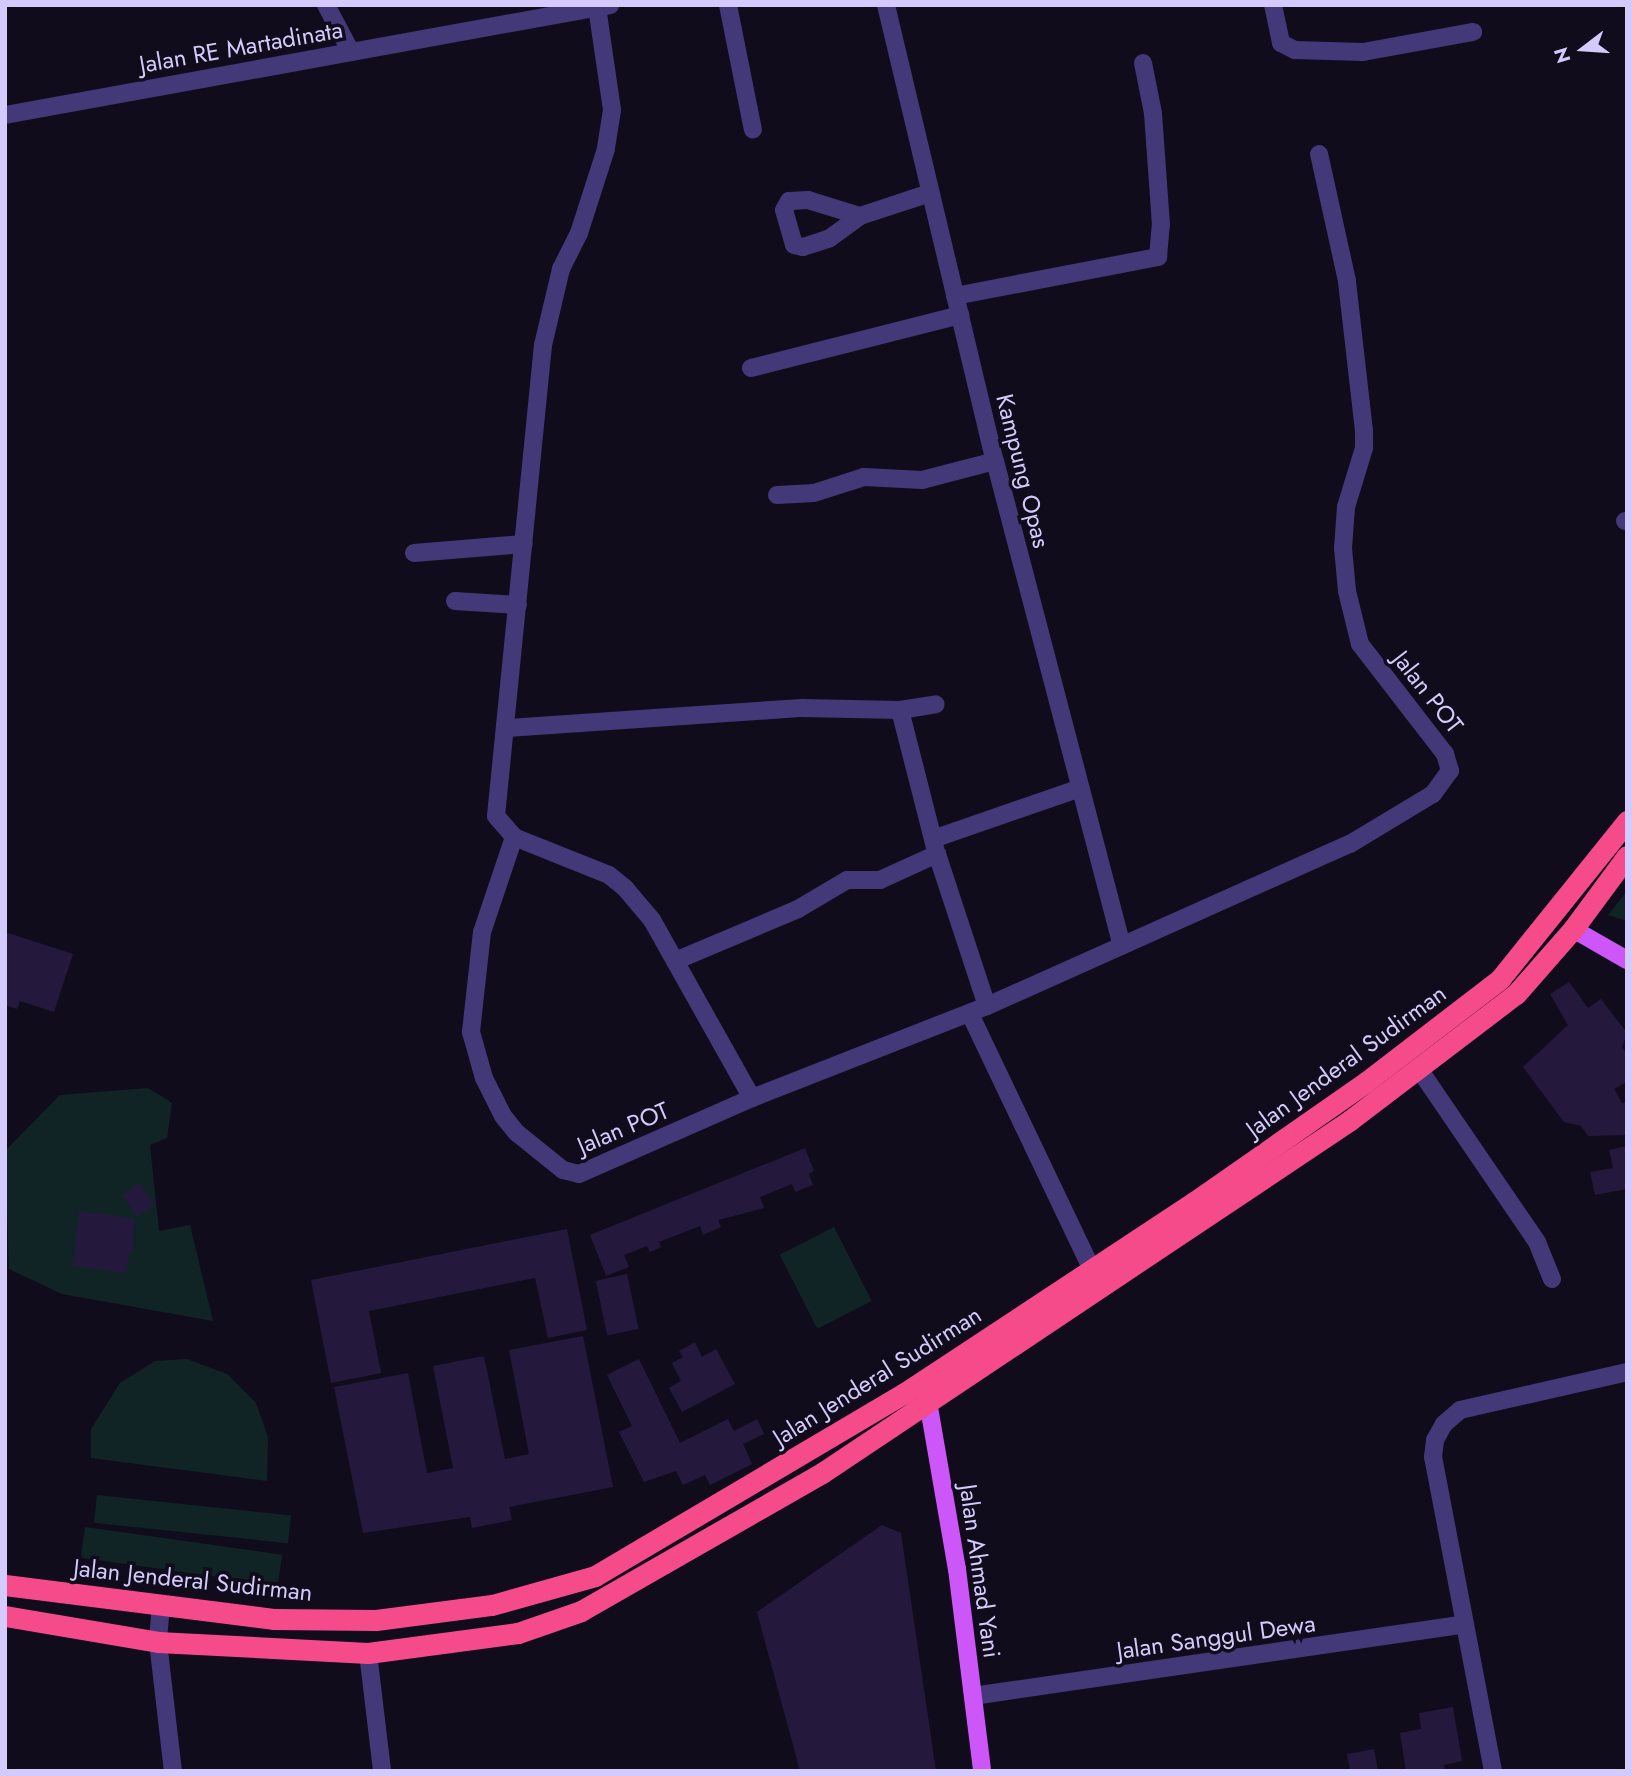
<!DOCTYPE html>
<html>
<head>
<meta charset="utf-8">
<style>
  body { margin:0 }
  #map { position:relative; width:1632px; height:1776px; overflow:hidden; background:#110c1c; font-family:Jost,sans-serif }
  div>[style] { position:absolute }
  .green>* { inset:0; background:#102426; transform-origin:0 0 }
  .building>* { inset:0; background:#24193c; transform-origin:0 0 }
  .minor>* { height:18px; margin:-9px; padding:0 9px; transform-origin:9px; border-radius:9px; background:#433979 }
  .major>* { height:18px; margin:-9px; padding:0 9px; transform-origin:9px; border-radius:9px; background:#cc56f7 }
  .highway>* { height:21px; margin:-10.5px; padding:0 10.5px; transform-origin:10.5px; border-radius:10.5px; background:#f64b8b }
  span { translate:-50% -50%; white-space:nowrap; text-align:center; line-height:1.15; -webkit-text-stroke:7px #110c1c; paint-order:stroke }
  .street-label { font-size:24px; color:#d5cafc }
  .frame { position:absolute; inset:0; border:7px solid #d5cafc; pointer-events:none }
  .north { position:absolute; left:1548px; top:14px; width:70px; height:70px; -webkit-text-stroke:5px #110c1c; paint-order:stroke; rotate:253deg; font-size:19px; font-weight:700; line-height:28px; text-align:center; color:#d5cafc }
  .north::after { content:''; display:block; margin:auto; width:24px; height:32px; background:#d5cafc; clip-path:polygon(50% 0,100% 100%,50% 72%,0 100%) }
</style>
</head>
<body>
<div id="map">
  <div class="green">
    <div style="clip-path:polygon(1627px 891px,1627px 921px,1608px 915px)"></div>
    <div style="clip-path:polygon(148px 1088px,172px 1103px,167px 1138px,150px 1145px,159px 1231px,190px 1225px,213px 1321px,62px 1294px,9px 1269px,5px 1151px,60px 1095px)"></div>
    <div style="left:834px;top:1227px;width:83px;height:61px;rotate:63deg"></div>
    <div style="clip-path:polygon(187px 1359px,227px 1374px,256px 1403px,268px 1437px,267px 1481px,91px 1458px,91px 1429px,120px 1383px,155px 1361px)"></div>
    <div style="left:97px;top:1495px;width:195px;height:28px;rotate:6deg"></div>
    <div style="left:85px;top:1527px;width:199px;height:31px;rotate:8deg"></div>
  </div>
  <div class="building">
    <div style="clip-path:polygon(5px 932px,73px 954px,54px 1012px,20px 1001px,17px 1009px,5px 1005px)"></div>
    <div style="clip-path:polygon(1569px 982px,1588px 1008px,1601px 999px,1627px 1033px,1622px 1047px,1627px 1055px,1627px 1082px,1614px 1089px,1622px 1103px,1627px 1102px,1627px 1135px,1588px 1136px,1581px 1126px,1564px 1122px,1523px 1067px,1568px 1025px,1550px 994px)"></div>
    <div style="clip-path:polygon(1627px 1146px,1627px 1189px,1595px 1195px,1590px 1172px,1613px 1168px,1609px 1150px)"></div>
    <div style="clip-path:polygon(805px 1148px,814px 1171px,809px 1174px,813px 1185px,795px 1192px,792px 1184px,760px 1197px,764px 1208px,718px 1220px,721px 1227px,703px 1235px,700px 1226px,659px 1242px,661px 1247px,650px 1252px,647px 1246px,624px 1255px,629px 1267px,606px 1276px,590px 1235px)"></div>
    <div style="left:139px;top:1183px;width:26px;height:21px;rotate:53deg"></div>
    <div style="clip-path:polygon(79px 1211px,134px 1218px,133px 1253px,129px 1253px,126px 1273px,73px 1266px)"></div>
    <div style="clip-path:polygon(567px 1229px,587px 1330px,548px 1338px,535px 1278px,369px 1311px,381px 1373px,331px 1383px,311px 1280px)"></div>
    <div style="left:627px;top:1274px;width:56px;height:32px;rotate:78deg"></div>
    <div style="clip-path:polygon(583px 1336px,613px 1487px,509px 1507px,512px 1520px,472px 1528px,470px 1517px,363px 1533px,334px 1387px,408px 1373px,427px 1473px,453px 1468px,433px 1366px,484px 1356px,505px 1459px,529px 1454px,509px 1350px)"></div>
    <div style="clip-path:polygon(695px 1342px,702px 1357px,716px 1349px,735px 1384px,682px 1412px,669px 1388px,681px 1381px,672px 1363px,683px 1357px,679px 1351px)"></div>
    <div style="clip-path:polygon(639px 1359px,680px 1443px,728px 1419px,734px 1431px,757px 1419px,764px 1434px,743px 1444px,752px 1464px,710px 1485px,705px 1475px,683px 1485px,676px 1471px,644px 1482px,619px 1432px,632px 1426px,607px 1375px)"></div>
    <div style="clip-path:polygon(882px 1525px,901px 1533px,936px 1771px,800px 1771px,757px 1612px)"></div>
    <div style="clip-path:polygon(1453px 1707px,1462px 1761px,1444px 1765px,1445px 1771px,1406px 1771px,1400px 1733px,1421px 1729px,1419px 1713px)"></div>
    <div style="clip-path:polygon(1374px 1749px,1378px 1771px,1350px 1771px,1347px 1754px)"></div>
  </div>
  <div class="minor">
    <div style="left:326px;top:5px;width:53px;rotate:62deg"></div>
    <div style="left:728px;top:5px;width:127px;rotate:78.7deg"></div>
    <div style="left:886px;top:5px;width:469px;rotate:76.6deg"></div>
    <div style="left:995px;top:461px;width:501px;rotate:75.33deg"></div>
    <div style="left:1273px;top:5px;width:39px;rotate:78deg"></div>
    <div style="left:1281px;top:43px;width:16px;rotate:27deg"></div>
    <div style="left:1295px;top:50px;width:68px;rotate:1.7deg"></div>
    <div style="left:1363px;top:52px;width:112px;rotate:-10.3deg"></div>
    <div style="left:597px;top:7px;width:104px;rotate:81.7deg"></div>
    <div style="left:612px;top:110px;width:39px;rotate:99deg"></div>
    <div style="left:606px;top:149px;width:88px;rotate:107.8deg"></div>
    <div style="left:579px;top:233px;width:40px;rotate:116.6deg"></div>
    <div style="left:561px;top:269px;width:78px;rotate:103.3deg"></div>
    <div style="left:543px;top:345px;width:473px;rotate:95.7deg"></div>
    <div style="left:496px;top:816px;width:28px;rotate:49deg"></div>
    <div style="left:514px;top:837px;width:102px;rotate:21.8deg"></div>
    <div style="left:609px;top:875px;width:21px;rotate:39deg"></div>
    <div style="left:625px;top:888px;width:42px;rotate:49.8deg"></div>
    <div style="left:652px;top:920px;width:204px;rotate:60.7deg"></div>
    <div style="left:5px;top:115px;width:615px;rotate:-10.3deg"></div>
    <div style="left:860px;top:216px;width:54px;rotate:-162.9deg"></div>
    <div style="left:808px;top:200px;width:19px;rotate:177deg"></div>
    <div style="left:789px;top:201px;width:10px;rotate:119deg"></div>
    <div style="left:784px;top:210px;width:36px;rotate:74deg"></div>
    <div style="left:794px;top:245px;width:9px;rotate:13deg"></div>
    <div style="left:803px;top:247px;width:28px;rotate:-18deg"></div>
    <div style="left:830px;top:238px;width:37px;rotate:-36deg"></div>
    <div style="left:860px;top:216px;width:74px;rotate:-18.2deg"></div>
    <div style="left:955px;top:296px;width:207px;rotate:-10.9deg"></div>
    <div style="left:1158px;top:257px;width:32px;rotate:-85deg"></div>
    <div style="left:1161px;top:225px;width:112px;rotate:-94.1deg"></div>
    <div style="left:1153px;top:113px;width:51px;rotate:-101.3deg"></div>
    <div style="left:751px;top:368px;width:216px;rotate:-14.2deg"></div>
    <div style="left:777px;top:495px;width:37px;rotate:-3deg"></div>
    <div style="left:814px;top:493px;width:52px;rotate:-17.7deg"></div>
    <div style="left:864px;top:477px;width:58px;rotate:3deg"></div>
    <div style="left:922px;top:480px;width:75px;rotate:-14.6deg"></div>
    <div style="left:1625px;top:521px;width:2px"></div>
    <div style="left:414px;top:553px;width:110px;rotate:-4.7deg"></div>
    <div style="left:455px;top:601px;width:63px;rotate:3.6deg"></div>
    <div style="left:900px;top:710px;width:141px;rotate:75.7deg"></div>
    <div style="left:507px;top:728px;width:296px;rotate:-3.9deg"></div>
    <div style="left:802px;top:708px;width:98px;rotate:1.2deg"></div>
    <div style="left:900px;top:710px;width:36px;rotate:-9deg"></div>
    <div style="left:514px;top:837px;width:100px;rotate:108.6deg"></div>
    <div style="left:482px;top:932px;width:101px;rotate:96.3deg"></div>
    <div style="left:471px;top:1032px;width:48px;rotate:74.2deg"></div>
    <div style="left:484px;top:1078px;width:42px;rotate:63.4deg"></div>
    <div style="left:503px;top:1116px;width:22px;rotate:51deg"></div>
    <div style="left:517px;top:1133px;width:59px;rotate:38.8deg"></div>
    <div style="left:563px;top:1170px;width:16px;rotate:14deg"></div>
    <div style="left:579px;top:1174px;width:189px;rotate:-23.7deg"></div>
    <div style="left:752px;top:1098px;width:252px;rotate:-21.4deg"></div>
    <div style="left:987px;top:1006px;width:398px;rotate:-24.1deg"></div>
    <div style="left:1350px;top:844px;width:97px;rotate:-31.1deg"></div>
    <div style="left:1433px;top:794px;width:29px;rotate:-54deg"></div>
    <div style="left:1450px;top:771px;width:18px;rotate:-106deg"></div>
    <div style="left:1445px;top:754px;width:139px;rotate:-127.7deg"></div>
    <div style="left:1360px;top:644px;width:55px;rotate:-103.8deg"></div>
    <div style="left:1347px;top:591px;width:43px;rotate:-95.3deg"></div>
    <div style="left:1343px;top:548px;width:41px;rotate:-85.8deg"></div>
    <div style="left:1346px;top:507px;width:62px;rotate:-73deg"></div>
    <div style="left:1364px;top:448px;width:17px;rotate:-90deg"></div>
    <div style="left:1364px;top:431px;width:151px;rotate:-96.5deg"></div>
    <div style="left:1347px;top:281px;width:130px;rotate:-102.4deg"></div>
    <div style="left:933px;top:839px;width:156px;rotate:-19.1deg"></div>
    <div style="left:675px;top:961px;width:134px;rotate:-22.9deg"></div>
    <div style="left:798px;top:909px;width:57px;rotate:-30.6deg"></div>
    <div style="left:847px;top:880px;width:33px"></div>
    <div style="left:880px;top:880px;width:63px;rotate:-24.5deg"></div>
    <div style="left:937px;top:854px;width:160px;rotate:71.8deg"></div>
    <div style="left:970px;top:1014px;width:281px;rotate:64.5deg"></div>
    <div style="left:1419px;top:1069px;width:209px;rotate:55.7deg"></div>
    <div style="left:1537px;top:1242px;width:40px;rotate:68deg"></div>
    <div style="left:161px;top:1605px;width:37px;rotate:95deg"></div>
    <div style="left:158px;top:1642px;width:130px;rotate:83.4deg"></div>
    <div style="left:368px;top:1653px;width:119px;rotate:83.2deg"></div>
    <div style="left:973px;top:1696px;width:497px;rotate:-8.3deg"></div>
    <div style="left:1493px;top:1771px;width:320px;rotate:-100.8deg"></div>
    <div style="left:1433px;top:1457px;width:17px;rotate:-83deg"></div>
    <div style="left:1435px;top:1440px;width:18px;rotate:-61deg"></div>
    <div style="left:1444px;top:1424px;width:21px;rotate:-41deg"></div>
    <div style="left:1460px;top:1410px;width:171px;rotate:-12.8deg"></div>
  </div>
  <div class="major">
    <div style="left:1573px;top:929px;width:62px;rotate:29.9deg"></div>
    <div style="left:926px;top:1390px;width:182px;rotate:80.2deg"></div>
    <div style="left:957px;top:1569px;width:204px;rotate:82.9deg"></div>
  </div>
  <div class="highway">
    <div style="left:5px;top:1585px;width:270px;rotate:7.2deg"></div>
    <div style="left:273px;top:1619px;width:103px;rotate:0.6deg"></div>
    <div style="left:376px;top:1620px;width:117px;rotate:-7.4deg"></div>
    <div style="left:492px;top:1605px;width:107px;rotate:-15.7deg"></div>
    <div style="left:595px;top:1576px;width:358px;rotate:-30.6deg"></div>
    <div style="left:903px;top:1394px;width:349px;rotate:-33.4deg"></div>
    <div style="left:1194px;top:1202px;width:210px;rotate:-34.9deg"></div>
    <div style="left:1366px;top:1082px;width:169px;rotate:-37.5deg"></div>
    <div style="left:1500px;top:979px;width:203px;rotate:-51.2deg"></div>
    <div style="left:5px;top:1616px;width:155px;rotate:9.6deg"></div>
    <div style="left:158px;top:1642px;width:210px;rotate:3deg"></div>
    <div style="left:368px;top:1653px;width:151px;rotate:-7.6deg"></div>
    <div style="left:518px;top:1633px;width:67px;rotate:-19.2deg"></div>
    <div style="left:581px;top:1611px;width:278px;rotate:-29.8deg"></div>
    <div style="left:822px;top:1473px;width:634px;rotate:-33.74deg"></div>
    <div style="left:1349px;top:1121px;width:210px;rotate:-37.3deg"></div>
    <div style="left:1516px;top:994px;width:86px;rotate:-48.8deg"></div>
    <div style="left:1573px;top:929px;width:91px;rotate:-53.5deg"></div>
  </div>
  <div class="street-label">
    <span style="left:241px;top:47px;rotate:-10deg">Jalan RE Martadinata</span>
    <span style="left:1023px;top:471px;rotate:76deg">Kampung Opas</span>
    <span style="left:1428px;top:692px;rotate:52deg">Jalan POT</span>
    <span style="left:1346px;top:1061px;rotate:-36deg">Jalan Jenderal Sudirman</span>
    <span style="left:623px;top:1128px;rotate:-23deg">Jalan POT</span>
    <span style="left:877px;top:1376px;rotate:-32deg">Jalan Jenderal Sudirman</span>
    <span style="left:980px;top:1571px;rotate:82deg">Jalan Ahmad Yani</span>
    <span style="left:193px;top:1580px;rotate:6deg">Jalan Jenderal Sudirman</span>
    <span style="left:1216px;top:1637px;rotate:-8deg">Jalan Sanggul Dewa</span>
  </div>
  <div class="frame"></div>
  <div class="north">N</div>
</div>
</body>
</html>
